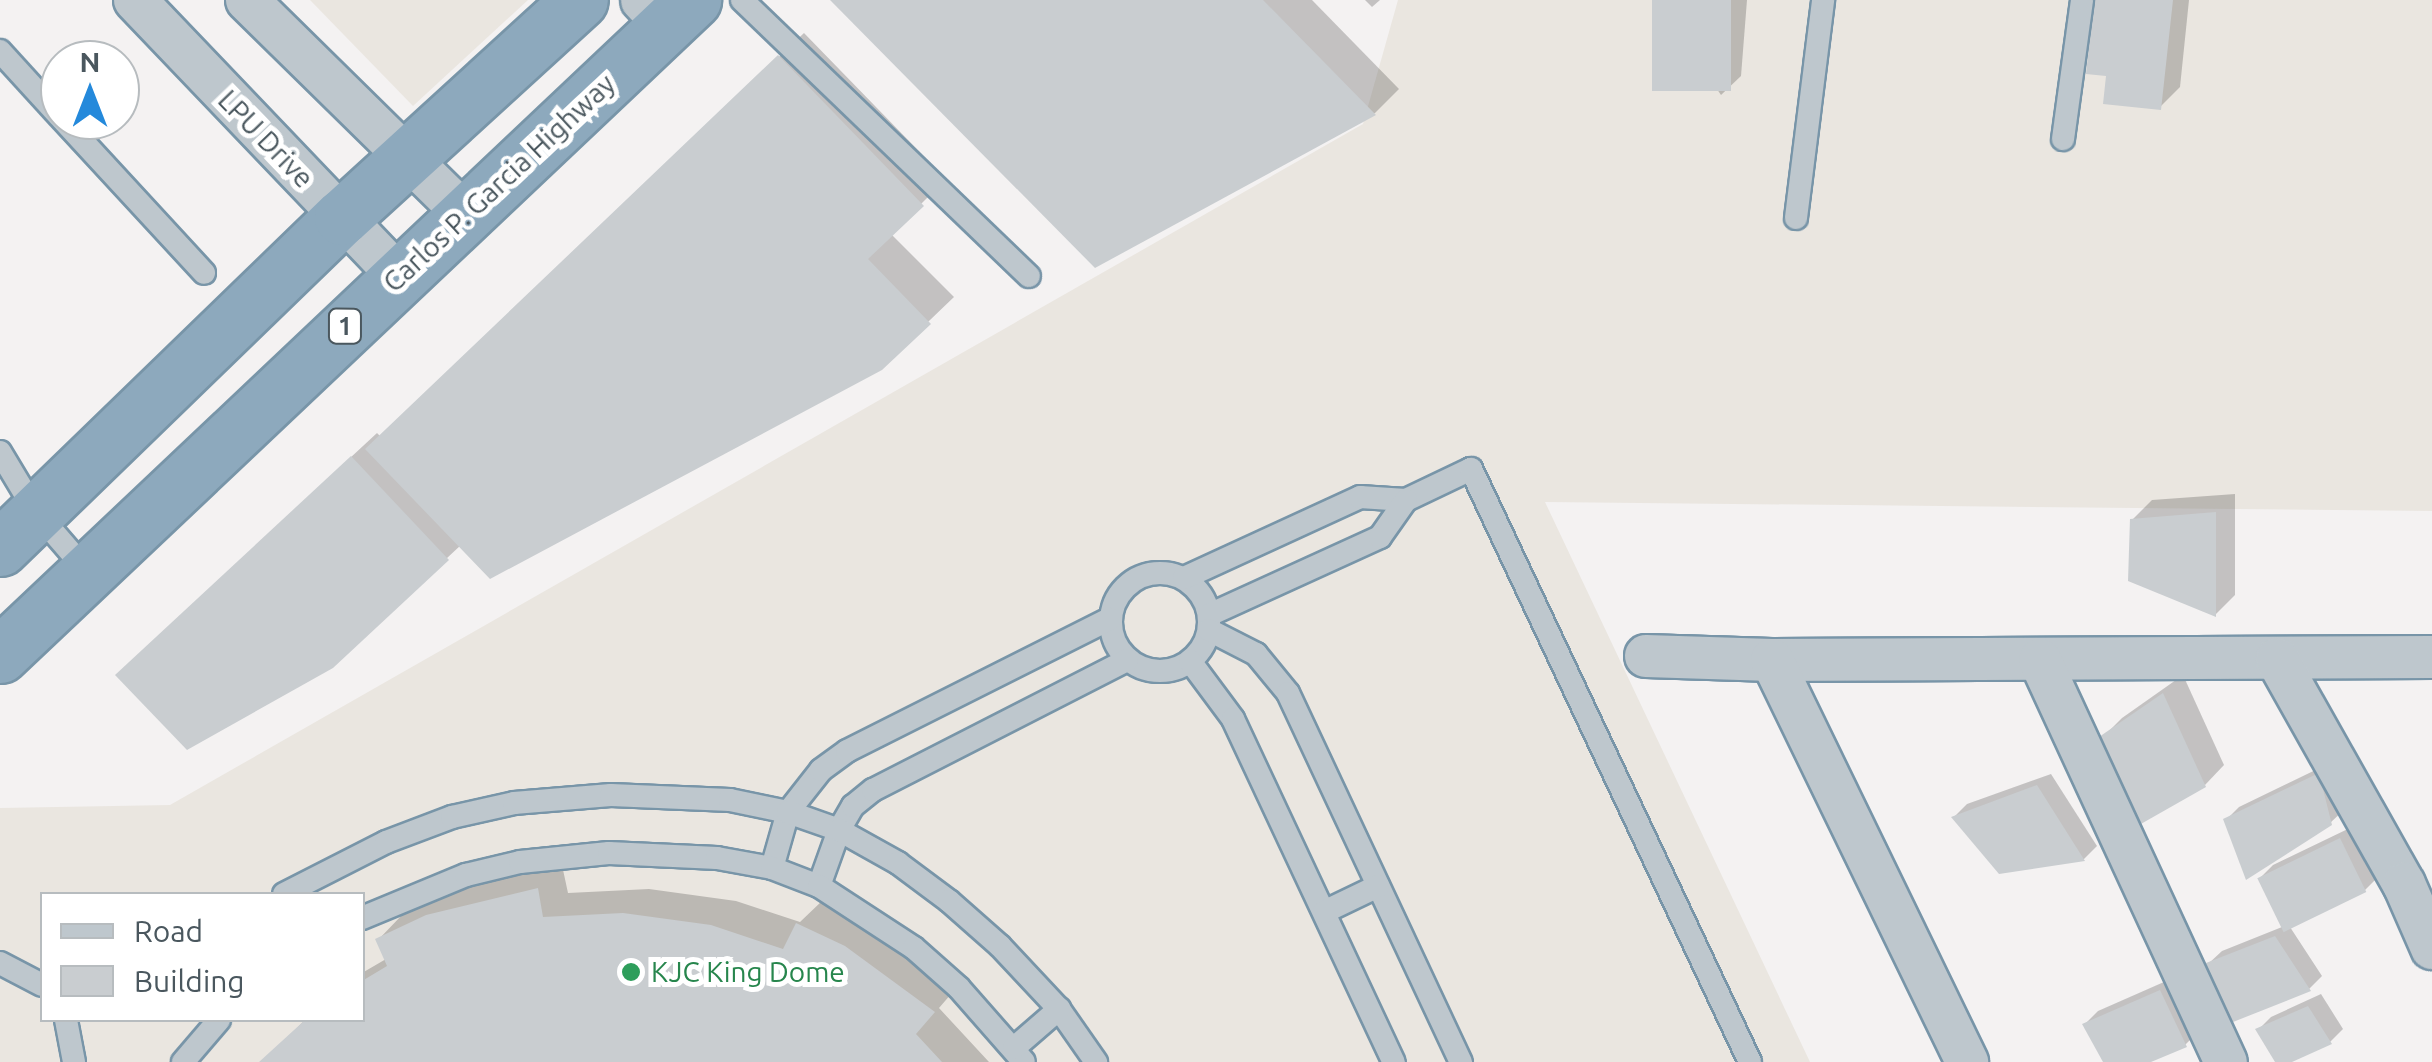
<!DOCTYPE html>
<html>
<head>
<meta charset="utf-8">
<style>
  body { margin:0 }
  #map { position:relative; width:2432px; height:1062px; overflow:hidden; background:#f4f2f2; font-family:Ubuntu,sans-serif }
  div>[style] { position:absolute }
  .commercial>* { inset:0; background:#eae6e0 }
  .shadow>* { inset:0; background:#0003 }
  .building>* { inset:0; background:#c9cdd0; transform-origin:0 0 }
  .roads { filter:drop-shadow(2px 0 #7895a8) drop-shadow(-2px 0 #7895a8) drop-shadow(0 2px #7895a8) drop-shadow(0 -2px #7895a8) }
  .lane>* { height:22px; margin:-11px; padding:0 11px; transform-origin:11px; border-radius:11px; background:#bec7cd }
  .lane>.ring { margin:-11px; padding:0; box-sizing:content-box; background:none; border:22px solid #bec7cd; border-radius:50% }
  .street>* { height:42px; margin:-21px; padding:0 21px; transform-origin:21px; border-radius:21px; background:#bec7cd }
  .highway>* { height:55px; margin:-27.5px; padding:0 27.5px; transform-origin:27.5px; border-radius:27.5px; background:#8da9bd }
  .dots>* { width:28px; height:28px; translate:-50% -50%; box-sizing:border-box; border:5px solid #fff; border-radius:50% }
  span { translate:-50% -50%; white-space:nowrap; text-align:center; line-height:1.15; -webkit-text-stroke:10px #fff; paint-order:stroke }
  .shield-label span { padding:2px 8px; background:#fff; border:2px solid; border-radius:8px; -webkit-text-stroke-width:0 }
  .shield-label { font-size:25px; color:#4a575e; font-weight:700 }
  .street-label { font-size:28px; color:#4a575e }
  .leisure-label { font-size:28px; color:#27864d }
  .left { translate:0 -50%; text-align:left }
  .legend { position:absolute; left:40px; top:892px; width:325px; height:130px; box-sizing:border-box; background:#fff; border:2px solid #b7bcbf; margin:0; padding:12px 18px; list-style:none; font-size:30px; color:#4a575e }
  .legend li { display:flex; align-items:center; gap:20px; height:50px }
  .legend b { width:50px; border:2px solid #b7bcbf }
  .north { position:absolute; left:40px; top:40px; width:100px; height:100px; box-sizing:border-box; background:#fff; border:2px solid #b7bcbf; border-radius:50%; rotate:0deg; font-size:28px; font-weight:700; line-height:40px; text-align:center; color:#4a575e }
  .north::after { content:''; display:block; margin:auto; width:35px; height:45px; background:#2489db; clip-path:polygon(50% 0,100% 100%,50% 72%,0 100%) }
</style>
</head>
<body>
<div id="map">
  <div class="commercial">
    <div style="clip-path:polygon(310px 0,528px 0,413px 106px)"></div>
    <div style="clip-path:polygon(evenodd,1398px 0,2432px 0,2432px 511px,1545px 502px,1810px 1062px,0 1062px,0 808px,170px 805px,1363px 124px,1398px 0,42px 894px,362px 894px,362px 1020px,42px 1020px,42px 894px)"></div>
  </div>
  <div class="shadow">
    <div style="clip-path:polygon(833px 0,1312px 0,1399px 89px,1375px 113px,1095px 265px)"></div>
    <div style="clip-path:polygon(1365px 0,1380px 0,1372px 7px)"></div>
    <div style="clip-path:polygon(1655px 0,1747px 0,1741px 76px,1721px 95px)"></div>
    <div style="clip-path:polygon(2096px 0,2189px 0,2180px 87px,2160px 107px,2109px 74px)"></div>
    <div style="clip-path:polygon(804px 33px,946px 179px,891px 234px,954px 297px,880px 368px,461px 545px,331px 666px,143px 650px,377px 433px,381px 437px)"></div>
    <div style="clip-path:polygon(2235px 494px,2235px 595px,2216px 614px,2132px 520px,2152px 500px)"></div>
    <div style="clip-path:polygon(2183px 675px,2224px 765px,2205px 785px,2102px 738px,2122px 718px)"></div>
    <div style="clip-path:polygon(2332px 762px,2344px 810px,2330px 823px,2226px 820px,2239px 807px)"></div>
    <div style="clip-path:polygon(2051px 774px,2097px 846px,2084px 859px,2000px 871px,1954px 817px,1967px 804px)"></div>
    <div style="clip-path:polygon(2354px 826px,2378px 877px,2365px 890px,2290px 927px,2322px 976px,2309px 989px,2208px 964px,2222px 951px,2287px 925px,2260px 878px,2273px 865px)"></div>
    <div style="clip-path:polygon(562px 865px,568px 893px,649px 889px,736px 901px,800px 922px,823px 900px,958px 986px,939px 1008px,989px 1062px,262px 1062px,305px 1020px,362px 1020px,362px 973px,386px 959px,378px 940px,402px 915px,454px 891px)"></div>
    <div style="clip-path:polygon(2173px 978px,2198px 1032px,2185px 1045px,2145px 1062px,2106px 1062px,2085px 1024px,2098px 1011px)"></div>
    <div style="clip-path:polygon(2321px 994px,2343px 1029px,2330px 1042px,2277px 1062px,2258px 1030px,2271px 1017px)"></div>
  </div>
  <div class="building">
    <div style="clip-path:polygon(830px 0,1263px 0,1376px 115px,1095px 268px)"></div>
    <div style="left:1652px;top:0;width:79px;height:91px"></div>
    <div style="clip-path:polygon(2094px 0,2173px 0,2161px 110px,2103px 104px,2106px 76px,2086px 74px)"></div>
    <div style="clip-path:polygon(778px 55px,924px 206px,868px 259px,931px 324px,882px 370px,490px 579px,365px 449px)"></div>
    <div style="clip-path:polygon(351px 456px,449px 560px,333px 668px,187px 750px,115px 675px)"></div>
    <div style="clip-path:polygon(2216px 512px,2216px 617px,2128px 581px,2130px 519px)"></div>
    <div style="clip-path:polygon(2163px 693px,2206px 787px,2125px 833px,2099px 737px)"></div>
    <div style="clip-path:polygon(2319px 773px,2332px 825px,2246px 880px,2223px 819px)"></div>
    <div style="clip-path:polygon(2037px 785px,2085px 861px,1999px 874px,1951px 817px)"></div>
    <div style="left:2340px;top:838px;width:60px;height:92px;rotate:64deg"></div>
    <div style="clip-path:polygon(538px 888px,543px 917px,623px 913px,711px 925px,783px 949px,796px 923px,845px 946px,935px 1012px,916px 1034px,942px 1062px,259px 1062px,305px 1020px,362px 1020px,362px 981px,387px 966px,375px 939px,426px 915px)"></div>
    <div style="clip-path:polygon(2275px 936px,2311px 991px,2223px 1026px,2206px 963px)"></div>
    <div style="clip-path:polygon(2160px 990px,2187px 1047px,2151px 1062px,2103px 1062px,2082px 1024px)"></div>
    <div style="clip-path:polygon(2308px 1006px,2332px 1044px,2292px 1062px,2275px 1062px,2255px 1029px)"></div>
  </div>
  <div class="roads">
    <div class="lane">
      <div style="left:742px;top:0;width:398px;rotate:43.9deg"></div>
      <div style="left:0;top:51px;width:89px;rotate:47.7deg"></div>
      <div style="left:63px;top:120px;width:208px;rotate:47.3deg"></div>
      <div style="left:2063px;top:139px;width:140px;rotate:-82.2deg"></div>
      <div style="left:1796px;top:218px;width:220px;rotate:-82.9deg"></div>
      <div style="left:0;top:452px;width:70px;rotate:59deg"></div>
      <div style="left:36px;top:512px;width:79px;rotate:49.1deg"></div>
      <div class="ring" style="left:1111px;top:573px;width:76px;height:76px"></div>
      <div style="left:1184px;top:578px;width:194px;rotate:-24.7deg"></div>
      <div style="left:1360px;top:497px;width:46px;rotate:3.7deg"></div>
      <div style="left:1406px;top:500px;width:72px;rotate:-25.5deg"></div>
      <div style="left:1471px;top:469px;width:655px;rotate:64.8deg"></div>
      <div style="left:1209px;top:615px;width:188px;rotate:-24.5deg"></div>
      <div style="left:1380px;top:537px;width:45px;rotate:-54.9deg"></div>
      <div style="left:1209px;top:630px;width:53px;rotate:27.1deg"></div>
      <div style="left:1256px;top:654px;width:50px;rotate:50.6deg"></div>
      <div style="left:1288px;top:693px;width:408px;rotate:64.9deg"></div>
      <div style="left:1190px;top:661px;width:72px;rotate:53.4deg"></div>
      <div style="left:1233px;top:719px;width:379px;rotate:64.9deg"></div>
      <div style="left:772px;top:868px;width:58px;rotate:-74.1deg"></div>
      <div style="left:788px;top:812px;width:53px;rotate:-51.8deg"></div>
      <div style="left:821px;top:770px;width:32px;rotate:-36deg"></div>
      <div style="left:847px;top:751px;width:294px;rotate:-26.7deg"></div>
      <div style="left:819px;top:886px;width:59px;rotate:-70.3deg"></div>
      <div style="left:839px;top:830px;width:28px;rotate:-60deg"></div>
      <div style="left:853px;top:806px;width:26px;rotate:-39deg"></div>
      <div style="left:873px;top:790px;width:285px;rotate:-27.1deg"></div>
      <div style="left:284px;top:894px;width:114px;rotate:-27deg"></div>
      <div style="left:386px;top:842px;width:71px;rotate:-20.7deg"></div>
      <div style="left:452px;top:817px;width:64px;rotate:-12.7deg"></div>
      <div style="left:514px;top:803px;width:97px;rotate:-4.7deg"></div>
      <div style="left:611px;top:795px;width:119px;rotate:2.4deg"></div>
      <div style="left:730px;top:800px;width:59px;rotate:11.7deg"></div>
      <div style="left:788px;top:812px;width:54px;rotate:19.4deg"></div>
      <div style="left:839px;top:830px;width:68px;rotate:29.2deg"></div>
      <div style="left:898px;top:863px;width:64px;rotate:36.7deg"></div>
      <div style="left:949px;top:901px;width:68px;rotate:41.4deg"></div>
      <div style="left:1000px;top:946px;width:86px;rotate:46.9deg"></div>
      <div style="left:1059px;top:1009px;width:65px;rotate:55.1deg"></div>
      <div style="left:1324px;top:912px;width:60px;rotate:-25.7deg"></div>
      <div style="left:362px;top:918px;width:113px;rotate:-22.5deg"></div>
      <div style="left:466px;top:875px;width:56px;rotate:-13.5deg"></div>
      <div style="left:520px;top:862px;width:89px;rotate:-5.8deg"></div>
      <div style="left:609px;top:853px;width:108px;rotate:2.7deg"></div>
      <div style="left:717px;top:858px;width:56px;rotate:10.3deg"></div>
      <div style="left:772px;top:868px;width:50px;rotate:21deg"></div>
      <div style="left:819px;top:886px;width:113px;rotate:33.1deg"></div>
      <div style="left:914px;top:948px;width:60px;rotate:41.6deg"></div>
      <div style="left:959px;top:988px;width:98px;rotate:48.7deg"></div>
      <div style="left:0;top:963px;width:47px;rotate:27.6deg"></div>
      <div style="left:66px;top:1020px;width:43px;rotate:79.2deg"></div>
      <div style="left:1014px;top:1048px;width:60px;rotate:-40.9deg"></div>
      <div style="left:183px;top:1062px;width:55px;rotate:-49.4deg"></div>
    </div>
    <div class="street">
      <div style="left:135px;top:0;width:381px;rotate:46.3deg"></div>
      <div style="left:247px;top:0;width:308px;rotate:44.5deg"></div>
      <div style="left:642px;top:0;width:35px;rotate:47deg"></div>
      <div style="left:1646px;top:656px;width:126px;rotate:1.8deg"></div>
      <div style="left:1772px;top:660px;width:660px;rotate:-0.26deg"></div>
      <div style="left:2277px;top:659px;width:258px;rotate:60.6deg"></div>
      <div style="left:2404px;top:884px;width:70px;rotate:66.4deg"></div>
      <div style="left:1772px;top:660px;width:447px;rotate:64.1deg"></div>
      <div style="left:2040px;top:660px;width:443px;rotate:65.2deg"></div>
    </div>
    <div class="highway">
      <div style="left:0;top:548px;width:476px;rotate:-44.1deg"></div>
      <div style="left:342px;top:217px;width:322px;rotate:-42.4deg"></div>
      <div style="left:0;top:655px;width:954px;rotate:-43.39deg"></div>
    </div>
  </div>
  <div class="dots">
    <div style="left:631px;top:972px;background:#2e9e5b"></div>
  </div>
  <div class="shield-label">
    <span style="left:345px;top:326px">1</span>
  </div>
  <div class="street-label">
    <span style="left:266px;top:139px;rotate:46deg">LPU Drive</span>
    <span style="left:499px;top:183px;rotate:-43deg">Carlos P. Garcia Highway</span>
  </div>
  <div class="leisure-label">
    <span class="left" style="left:651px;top:972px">KJC King Dome</span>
  </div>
  <ul class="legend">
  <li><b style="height:12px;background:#bec7cd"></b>Road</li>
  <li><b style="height:28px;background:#c9cdd0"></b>Building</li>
  </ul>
  <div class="north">N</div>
</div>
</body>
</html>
